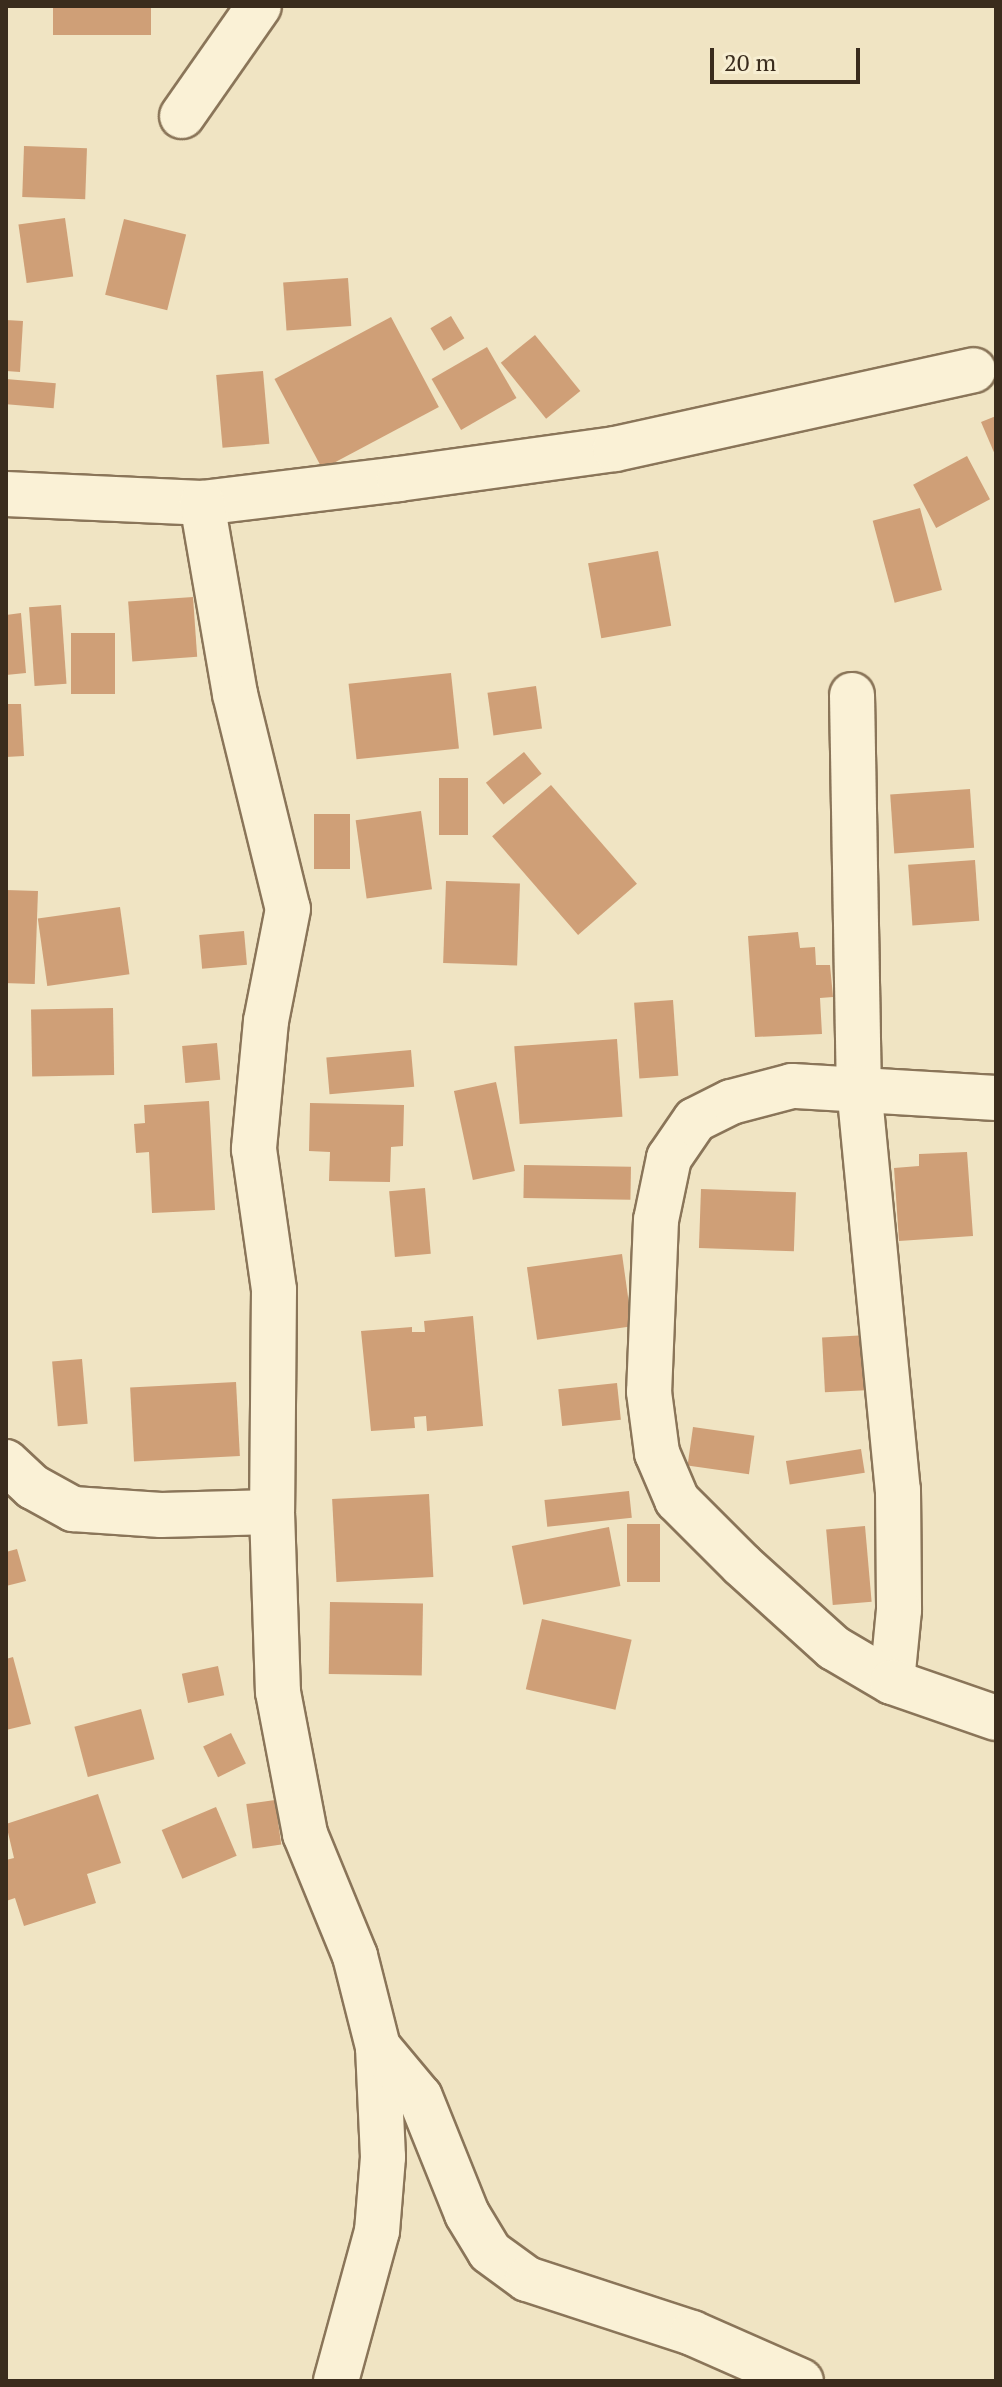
<!DOCTYPE html>
<html>
<head>
<meta charset="utf-8">
<style>
  body { margin:0 }
  #map { position:relative; width:1002px; height:2387px; overflow:hidden; background:#f0e4c3; font-family:"PT Serif",serif }
  div>[style] { position:absolute }
  .building>* { inset:0; background:#cf9f77; transform-origin:0 0 }
  .roads { filter:drop-shadow(2px 0 #8a7559) drop-shadow(-2px 0 #8a7559) drop-shadow(0 2px #8a7559) drop-shadow(0 -2px #8a7559) }
  .minor>* { height:44px; margin:-22px; padding:0 22px; transform-origin:22px; border-radius:22px; background:#faf1d6 }
  span { translate:-50% -50%; white-space:nowrap; text-align:center; line-height:1.15; -webkit-text-stroke:6px #f7eed2; paint-order:stroke }
  .frame { position:absolute; inset:0; border:8px solid #3a2c1d; pointer-events:none }
  .scale { position:absolute; left:710px; top:48px; width:150px; height:36px; box-sizing:border-box; border:4px solid #3a2c1d; border-top:0; padding-left:10px; font-size:24px; line-height:28px; white-space:nowrap; color:#3a2c1d; -webkit-text-stroke:6px #f7eed2; paint-order:stroke }
</style>
</head>
<body>
<div id="map">
  <div class="building">
    <div style="left:53px;top:6px;width:98px;height:29px"></div>
    <div style="left:24px;top:146px;width:63px;height:51px;rotate:2deg"></div>
    <div style="left:65px;top:218px;width:59px;height:47px;rotate:82deg"></div>
    <div style="left:124px;top:219px;width:64px;height:78px;rotate:14deg"></div>
    <div style="left:348px;top:278px;width:48px;height:65px;rotate:86deg"></div>
    <div style="left:451px;top:316px;width:26px;height:24px;rotate:59deg"></div>
    <div style="left:391px;top:317px;width:102px;height:132px;rotate:62deg"></div>
    <div style="clip-path:polygon(6px 320px,23px 321px,20px 372px,6px 371px)"></div>
    <div style="left:535px;top:335px;width:72px;height:44px;rotate:51deg"></div>
    <div style="left:487px;top:347px;width:59px;height:64px;rotate:60deg"></div>
    <div style="left:263px;top:371px;width:73px;height:47px;rotate:85deg"></div>
    <div style="left:6px;top:379px;width:50px;height:25px;rotate:5deg"></div>
    <div style="clip-path:polygon(996px 416px,996px 457px,981px 422px)"></div>
    <div style="left:967px;top:456px;width:49px;height:61px;rotate:62deg"></div>
    <div style="left:920px;top:508px;width:85px;height:49px;rotate:75deg"></div>
    <div style="left:658px;top:551px;width:76px;height:71px;rotate:80deg"></div>
    <div style="left:193px;top:597px;width:60px;height:65px;rotate:86deg"></div>
    <div style="left:61px;top:605px;width:79px;height:32px;rotate:86deg"></div>
    <div style="clip-path:polygon(21px 613px,26px 673px,6px 675px,6px 615px)"></div>
    <div style="left:71px;top:633px;width:44px;height:61px"></div>
    <div style="left:451px;top:673px;width:76px;height:103px;rotate:84deg"></div>
    <div style="left:536px;top:686px;width:43px;height:49px;rotate:82deg"></div>
    <div style="clip-path:polygon(6px 704px,21px 704px,24px 756px,6px 757px)"></div>
    <div style="left:524px;top:752px;width:28px;height:49px;rotate:51deg"></div>
    <div style="left:439px;top:778px;width:29px;height:57px"></div>
    <div style="left:551px;top:785px;width:131px;height:78px;rotate:49deg"></div>
    <div style="left:970px;top:789px;width:59px;height:80px;rotate:86deg"></div>
    <div style="left:421px;top:811px;width:79px;height:66px;rotate:82deg"></div>
    <div style="left:314px;top:814px;width:36px;height:55px"></div>
    <div style="left:975px;top:860px;width:61px;height:67px;rotate:86deg"></div>
    <div style="left:446px;top:881px;width:74px;height:82px;rotate:2deg"></div>
    <div style="left:6px;top:890px;width:32px;height:93px;rotate:2deg"></div>
    <div style="left:120px;top:907px;width:68px;height:83px;rotate:82deg"></div>
    <div style="left:244px;top:931px;width:34px;height:45px;rotate:85deg"></div>
    <div style="clip-path:polygon(798px 932px,800px 948px,815px 947px,816px 965px,830px 965px,833px 997px,820px 998px,822px 1034px,755px 1037px,748px 936px)"></div>
    <div style="left:673px;top:1000px;width:76px;height:39px;rotate:86deg"></div>
    <div style="left:113px;top:1008px;width:67px;height:82px;rotate:89deg"></div>
    <div style="left:617px;top:1039px;width:78px;height:103px;rotate:86deg"></div>
    <div style="left:217px;top:1043px;width:37px;height:35px;rotate:85deg"></div>
    <div style="left:411px;top:1050px;width:37px;height:85px;rotate:85deg"></div>
    <div style="left:496px;top:1082px;width:91px;height:43px;rotate:78deg"></div>
    <div style="clip-path:polygon(209px 1101px,215px 1210px,152px 1213px,149px 1152px,136px 1153px,134px 1124px,145px 1123px,144px 1105px)"></div>
    <div style="clip-path:polygon(310px 1103px,404px 1105px,403px 1146px,391px 1147px,390px 1182px,329px 1181px,330px 1152px,309px 1151px)"></div>
    <div style="clip-path:polygon(967px 1152px,973px 1236px,899px 1241px,894px 1168px,919px 1166px,919px 1154px)"></div>
    <div style="left:524px;top:1165px;width:107px;height:33px;rotate:1deg"></div>
    <div style="left:425px;top:1188px;width:66px;height:36px;rotate:85deg"></div>
    <div style="left:701px;top:1189px;width:95px;height:59px;rotate:2deg"></div>
    <div style="left:622px;top:1254px;width:73px;height:96px;rotate:82deg"></div>
    <div style="clip-path:polygon(473px 1316px,483px 1426px,427px 1431px,426px 1416px,414px 1417px,415px 1428px,371px 1431px,361px 1331px,412px 1327px,412px 1332px,425px 1332px,424px 1321px)"></div>
    <div style="left:868px;top:1335px;width:55px;height:46px;rotate:87deg"></div>
    <div style="left:82px;top:1359px;width:65px;height:30px;rotate:85deg"></div>
    <div style="left:236px;top:1382px;width:74px;height:106px;rotate:87deg"></div>
    <div style="left:617px;top:1383px;width:37px;height:59px;rotate:84deg"></div>
    <div style="left:693px;top:1427px;width:62px;height:39px;rotate:8deg"></div>
    <div style="left:861px;top:1449px;width:24px;height:76px;rotate:81deg"></div>
    <div style="left:629px;top:1491px;width:27px;height:85px;rotate:84deg"></div>
    <div style="left:429px;top:1494px;width:83px;height:97px;rotate:87deg"></div>
    <div style="left:627px;top:1524px;width:33px;height:58px"></div>
    <div style="left:865px;top:1526px;width:76px;height:39px;rotate:85deg"></div>
    <div style="left:609px;top:1527px;width:60px;height:99px;rotate:79deg"></div>
    <div style="clip-path:polygon(17px 1549px,26px 1581px,6px 1586px,6px 1552px)"></div>
    <div style="left:330px;top:1602px;width:93px;height:72px;rotate:1deg"></div>
    <div style="left:542px;top:1619px;width:92px;height:72px;rotate:13deg"></div>
    <div style="clip-path:polygon(13px 1657px,31px 1724px,6px 1730px,6px 1659px)"></div>
    <div style="left:218px;top:1666px;width:30px;height:37px;rotate:78deg"></div>
    <div style="left:141px;top:1709px;width:52px;height:69px;rotate:75deg"></div>
    <div style="left:231px;top:1733px;width:34px;height:31px;rotate:64deg"></div>
    <div style="clip-path:polygon(98px 1794px,121px 1863px,87px 1874px,96px 1903px,24px 1926px,15px 1898px,6px 1901px,6px 1860px,14px 1858px,6px 1824px)"></div>
    <div style="left:275px;top:1800px;width:45px;height:29px;rotate:82deg"></div>
    <div style="left:216px;top:1807px;width:53px;height:59px;rotate:67deg"></div>
  </div>
  <div class="roads">
    <div class="minor">
      <div style="left:182px;top:116px;width:134px;rotate:-55deg"></div>
      <div style="left:6px;top:494px;width:196px;rotate:2.6deg"></div>
      <div style="left:202px;top:503px;width:198px;rotate:-6.9deg"></div>
      <div style="left:399px;top:479px;width:218px;rotate:-7.9deg"></div>
      <div style="left:615px;top:449px;width:367px;rotate:-12.4deg"></div>
      <div style="left:202px;top:503px;width:194px;rotate:80.2deg"></div>
      <div style="left:235px;top:694px;width:221px;rotate:76.2deg"></div>
      <div style="left:288px;top:909px;width:114px;rotate:101.1deg"></div>
      <div style="left:266px;top:1021px;width:129px;rotate:95.4deg"></div>
      <div style="left:254px;top:1149px;width:142px;rotate:81.9deg"></div>
      <div style="left:274px;top:1290px;width:222px;rotate:90.5deg"></div>
      <div style="left:272px;top:1512px;width:180px;rotate:88.1deg"></div>
      <div style="left:278px;top:1692px;width:145px;rotate:79.2deg"></div>
      <div style="left:305px;top:1834px;width:132px;rotate:67.7deg"></div>
      <div style="left:355px;top:1956px;width:94px;rotate:75.8deg"></div>
      <div style="left:378px;top:2047px;width:110px;rotate:87.4deg"></div>
      <div style="left:383px;top:2157px;width:74px;rotate:94.6deg"></div>
      <div style="left:377px;top:2231px;width:156px;rotate:105.3deg"></div>
      <div style="left:852px;top:695px;width:392px;rotate:89deg"></div>
      <div style="left:859px;top:1087px;width:405px;rotate:84.5deg"></div>
      <div style="left:898px;top:1490px;width:120px;rotate:89.5deg"></div>
      <div style="left:899px;top:1610px;width:72px;rotate:95.6deg"></div>
      <div style="left:996px;top:1098px;width:204px;rotate:-176.6deg"></div>
      <div style="left:792px;top:1086px;width:63px;rotate:165.3deg"></div>
      <div style="left:731px;top:1102px;width:40px;rotate:153.4deg"></div>
      <div style="left:695px;top:1120px;width:46px;rotate:124.4deg"></div>
      <div style="left:669px;top:1158px;width:63px;rotate:101.8deg"></div>
      <div style="left:656px;top:1220px;width:172px;rotate:92.3deg"></div>
      <div style="left:649px;top:1392px;width:62px;rotate:82.5deg"></div>
      <div style="left:657px;top:1453px;width:51px;rotate:66.9deg"></div>
      <div style="left:677px;top:1500px;width:92px;rotate:45deg"></div>
      <div style="left:742px;top:1565px;width:124px;rotate:42.1deg"></div>
      <div style="left:834px;top:1648px;width:67px;rotate:30.4deg"></div>
      <div style="left:892px;top:1682px;width:110px;rotate:19.1deg"></div>
      <div style="left:6px;top:1462px;width:37px;rotate:43deg"></div>
      <div style="left:33px;top:1487px;width:46px;rotate:28.8deg"></div>
      <div style="left:73px;top:1509px;width:88px;rotate:3.9deg"></div>
      <div style="left:161px;top:1515px;width:111px;rotate:-1.5deg"></div>
      <div style="left:378px;top:2047px;width:65px;rotate:50deg"></div>
      <div style="left:420px;top:2097px;width:126px;rotate:68.1deg"></div>
      <div style="left:467px;top:2214px;width:44px;rotate:58.8deg"></div>
      <div style="left:490px;top:2252px;width:46px;rotate:36.1deg"></div>
      <div style="left:527px;top:2279px;width:174px;rotate:18.1deg"></div>
      <div style="left:692px;top:2333px;width:119px;rotate:23.8deg"></div>
    </div>
  </div>
  <div class="frame"></div>
  <div class="scale">20 m</div>
</div>
</body>
</html>
